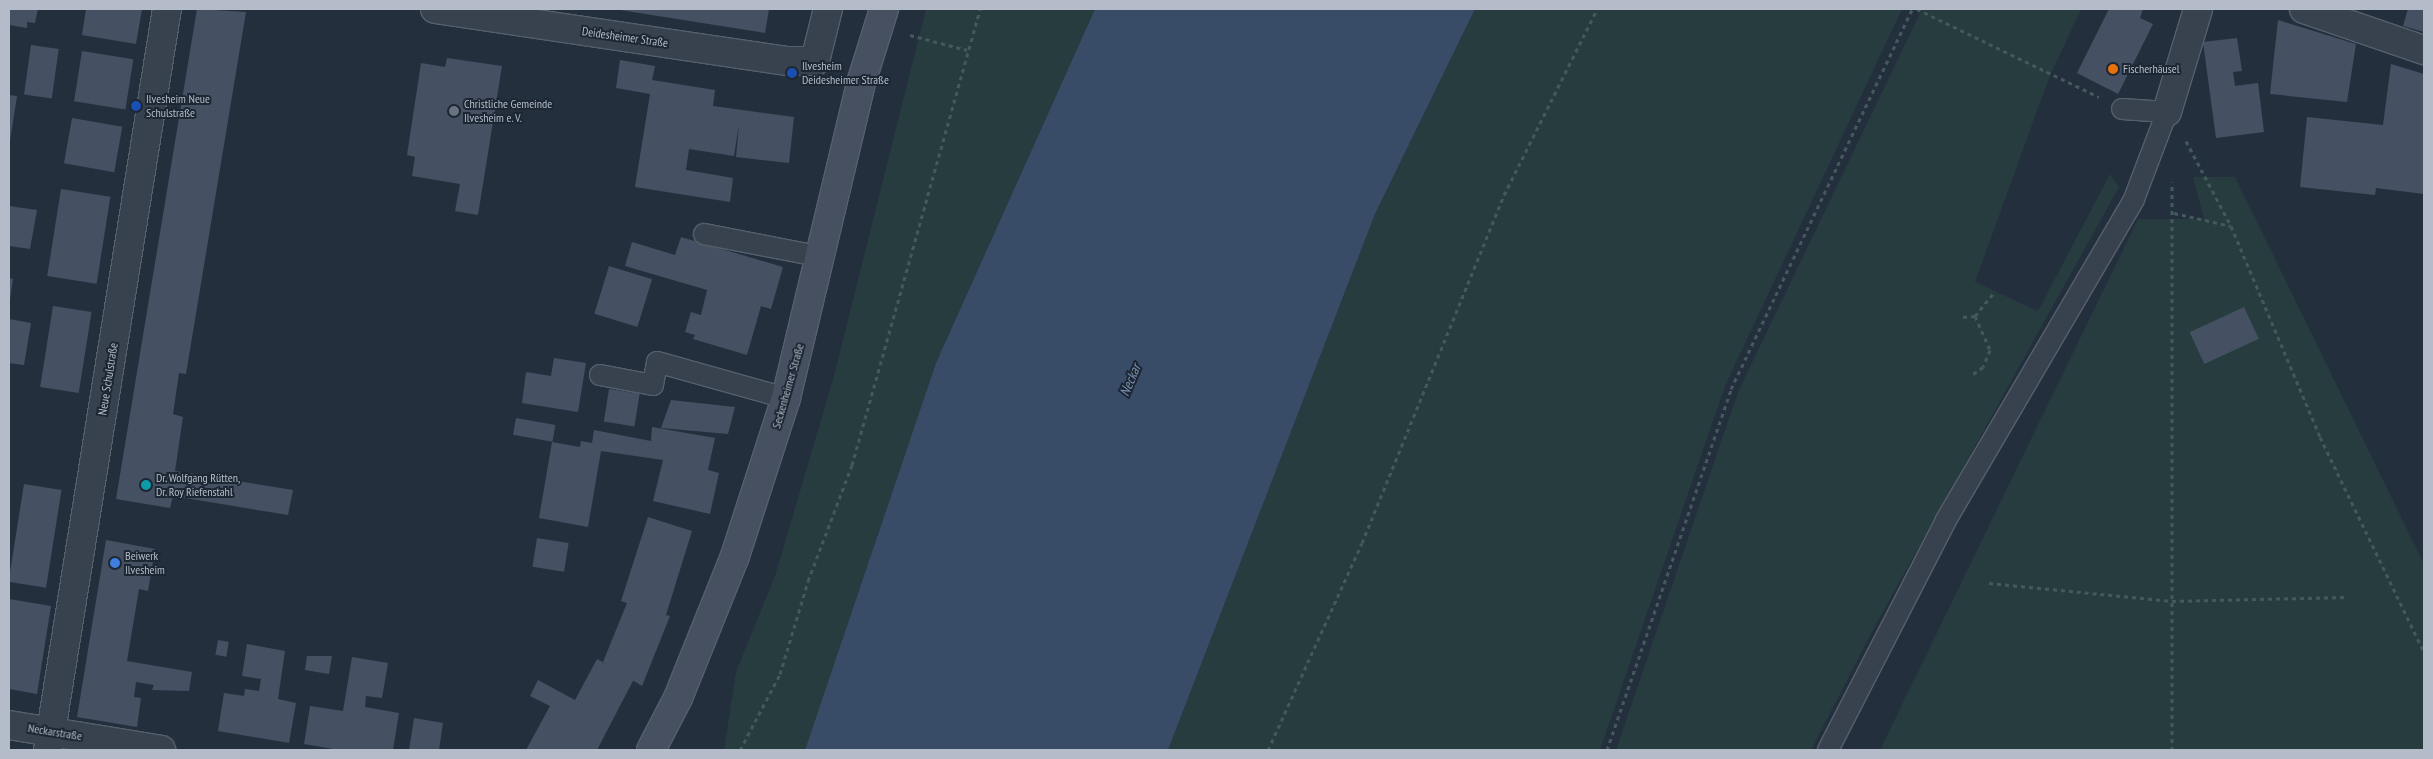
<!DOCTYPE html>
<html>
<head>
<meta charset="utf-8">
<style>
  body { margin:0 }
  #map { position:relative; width:2433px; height:759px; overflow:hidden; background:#242f3e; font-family:"PT Sans Narrow",sans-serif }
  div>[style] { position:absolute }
  .green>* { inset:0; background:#263c3f }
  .water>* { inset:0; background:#394c67 }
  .building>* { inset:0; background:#455162; transform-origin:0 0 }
  .path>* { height:3px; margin-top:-1.5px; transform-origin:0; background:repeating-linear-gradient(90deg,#44595c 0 4px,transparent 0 8px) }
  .roads { filter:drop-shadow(1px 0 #565f6c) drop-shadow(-1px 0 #565f6c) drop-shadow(0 1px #565f6c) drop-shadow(0 -1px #565f6c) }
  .lane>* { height:20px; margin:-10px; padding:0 10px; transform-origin:10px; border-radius:10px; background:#38414e }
  .street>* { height:28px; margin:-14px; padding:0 14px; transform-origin:14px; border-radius:14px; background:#38414e }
  .secondary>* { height:28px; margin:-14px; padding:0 14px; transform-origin:14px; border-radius:14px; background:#465061 }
  .dots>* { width:14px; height:14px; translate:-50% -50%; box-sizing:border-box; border:2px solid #1d2633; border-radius:50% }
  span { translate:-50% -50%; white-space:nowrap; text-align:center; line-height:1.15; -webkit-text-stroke:4px #1d2633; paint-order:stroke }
  .street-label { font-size:12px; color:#b4bcc9 }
  .poi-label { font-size:12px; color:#b4bcc9 }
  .left { translate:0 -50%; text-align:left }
  .water-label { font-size:14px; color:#7c92b1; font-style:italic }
  .frame { position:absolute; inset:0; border:10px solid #b4bcc9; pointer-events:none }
</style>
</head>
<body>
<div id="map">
  <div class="green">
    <div style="clip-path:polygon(926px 9px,1095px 9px,936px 363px,805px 750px,724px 750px,736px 672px,775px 576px,834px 376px)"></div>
    <div style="clip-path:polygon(1475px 9px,1902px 9px,1725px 386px,1600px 750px,1168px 750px,1375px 214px)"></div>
    <div style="clip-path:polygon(1922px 9px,2081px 9px,2049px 78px,1975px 282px,2038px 311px,2110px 174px,2119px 187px,1875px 626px,1811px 750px,1616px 750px,1738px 392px)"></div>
    <div style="clip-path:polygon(2193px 177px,2235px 177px,2424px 564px,2424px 750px,1880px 750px,2138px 219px,2204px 219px)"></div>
  </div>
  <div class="water">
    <div style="clip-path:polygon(1095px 9px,1475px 9px,1375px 214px,1168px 750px,805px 750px,936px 363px)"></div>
  </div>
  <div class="building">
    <div style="clip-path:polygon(9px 9px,38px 9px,35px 23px,27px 22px,27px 28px,9px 25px)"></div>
    <div style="clip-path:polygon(86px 9px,142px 9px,136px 44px,82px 35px)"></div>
    <div style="clip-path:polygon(197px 9px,246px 12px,186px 374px,179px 373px,173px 414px,183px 417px,175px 471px,293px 490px,288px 515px,173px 496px,170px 508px,116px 499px)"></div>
    <div style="clip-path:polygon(614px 9px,769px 9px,765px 33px)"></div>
    <div style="clip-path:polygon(2109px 9px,2143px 9px,2140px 18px,2153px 24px,2118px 94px,2077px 73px)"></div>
    <div style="clip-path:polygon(2408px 9px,2424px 9px,2424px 32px,2403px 26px)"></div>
    <div style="clip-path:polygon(2278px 20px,2356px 44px,2347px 102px,2270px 94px)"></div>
    <div style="clip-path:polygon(2237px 38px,2242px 71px,2233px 72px,2235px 86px,2258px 83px,2264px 132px,2216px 138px,2203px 42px)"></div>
    <div style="left:31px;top:45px;width:28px;height:50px;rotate:8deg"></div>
    <div style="left:82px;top:51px;width:52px;height:51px;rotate:9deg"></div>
    <div style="clip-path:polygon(447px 58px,502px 66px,478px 215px,455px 211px,460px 184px,412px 176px,415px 157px,407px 155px,421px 63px,445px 67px)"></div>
    <div style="clip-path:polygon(620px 60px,655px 66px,652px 80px,715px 90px,713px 106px,794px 117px,789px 163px,736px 157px,739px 124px,734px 156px,689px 149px,686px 170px,733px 178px,730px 202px,635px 187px,650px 94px,616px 88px)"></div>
    <div style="clip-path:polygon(2391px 64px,2424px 74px,2424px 194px,2376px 188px,2375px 195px,2300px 187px,2307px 117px,2383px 125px)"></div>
    <div style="clip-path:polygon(9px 95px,17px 96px,10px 141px,9px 141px)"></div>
    <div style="left:72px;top:118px;width:51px;height:46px;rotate:10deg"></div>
    <div style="left:61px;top:189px;width:50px;height:88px;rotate:9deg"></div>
    <div style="clip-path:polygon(9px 206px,37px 210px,30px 249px,9px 246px)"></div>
    <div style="clip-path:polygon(681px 237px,783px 267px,771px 309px,761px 306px,747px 355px,693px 339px,695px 335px,685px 332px,691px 312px,701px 315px,707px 290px,625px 266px,632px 242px,675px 255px)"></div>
    <div style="left:609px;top:266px;width:45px;height:50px;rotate:17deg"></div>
    <div style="clip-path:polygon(9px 278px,13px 279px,10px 300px,9px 300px)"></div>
    <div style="left:53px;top:306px;width:39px;height:82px;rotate:9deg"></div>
    <div style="left:2244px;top:307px;width:35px;height:60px;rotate:65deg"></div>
    <div style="clip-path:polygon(9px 319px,31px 323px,24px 365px,9px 363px)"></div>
    <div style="clip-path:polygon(554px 358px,586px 363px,578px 412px,522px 403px,526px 372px,551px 376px)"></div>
    <div style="left:609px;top:389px;width:31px;height:33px;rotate:9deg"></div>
    <div style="clip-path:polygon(671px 400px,735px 407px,728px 434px,661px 428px)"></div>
    <div style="left:516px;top:418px;width:40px;height:17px;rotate:10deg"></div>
    <div style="clip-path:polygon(652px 427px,715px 438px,708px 470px,719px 473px,710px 514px,653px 501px,663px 460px,601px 451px,588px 527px,539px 518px,552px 442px,580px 447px,581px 441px,592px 443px,594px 430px,651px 441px)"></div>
    <div style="left:24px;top:484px;width:38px;height:99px;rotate:9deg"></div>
    <div style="clip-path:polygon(648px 517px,692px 531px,666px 615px,670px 616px,642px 686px,603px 662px,627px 603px,621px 601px)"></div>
    <div style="left:537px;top:538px;width:32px;height:29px;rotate:9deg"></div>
    <div style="clip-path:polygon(106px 540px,155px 549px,148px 591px,139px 589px,127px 661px,192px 672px,189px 691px,152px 690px,154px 685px,136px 682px,134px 697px,141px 698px,137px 727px,77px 717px)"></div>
    <div style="clip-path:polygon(9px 599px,51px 606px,37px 694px,9px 689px)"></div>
    <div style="left:218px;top:640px;width:11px;height:15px;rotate:10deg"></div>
    <div style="clip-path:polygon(247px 644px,285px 651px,278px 699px,296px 703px,289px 743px,218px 731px,224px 693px,244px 696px,245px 689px,259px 691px,261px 679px,242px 676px)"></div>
    <div style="clip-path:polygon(307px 656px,332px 656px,329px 674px,305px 670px)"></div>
    <div style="clip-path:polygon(352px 657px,388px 663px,382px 698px,366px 696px,365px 707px,399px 713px,393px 750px,339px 750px,304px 744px,310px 706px,343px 711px)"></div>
    <div style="clip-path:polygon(597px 659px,634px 679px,597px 750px,526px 750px,550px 706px,530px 696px,538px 680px,575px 700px)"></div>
    <div style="clip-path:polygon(414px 718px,443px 723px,439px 750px,409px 750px)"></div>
  </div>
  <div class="path">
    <div style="left:1917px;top:9px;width:202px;rotate:25.8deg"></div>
    <div style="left:910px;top:35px;width:59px;rotate:14.7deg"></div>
    <div style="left:2186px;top:141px;width:96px;rotate:62.1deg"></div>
    <div style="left:2231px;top:226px;width:229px;rotate:67.1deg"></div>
    <div style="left:2320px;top:437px;width:239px;rotate:64.2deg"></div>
    <div style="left:2174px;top:213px;width:58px;rotate:12.8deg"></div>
    <div style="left:1975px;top:316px;width:32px;rotate:-51deg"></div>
    <div style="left:1963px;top:317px;width:12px;rotate:-5deg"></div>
    <div style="left:1975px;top:316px;width:37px;rotate:66deg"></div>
    <div style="left:1990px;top:350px;width:18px;rotate:112deg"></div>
    <div style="left:1983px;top:367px;width:16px;rotate:145deg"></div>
    <div style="left:1989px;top:583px;width:184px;rotate:5.6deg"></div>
    <div style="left:2172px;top:601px;width:175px;rotate:-1.3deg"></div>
    <div style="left:740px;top:750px;width:86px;rotate:-62.2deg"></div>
    <div style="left:780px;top:674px;width:97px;rotate:-73.2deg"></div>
    <div style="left:808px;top:581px;width:124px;rotate:-69.2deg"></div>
    <div style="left:852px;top:465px;width:474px;rotate:-74.3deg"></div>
    <div style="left:1268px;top:750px;width:227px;rotate:-65.6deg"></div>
    <div style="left:1362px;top:543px;width:376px;rotate:-67.8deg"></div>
    <div style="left:1504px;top:195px;width:208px;rotate:-63.4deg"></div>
    <div style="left:1607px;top:750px;width:382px;rotate:-71deg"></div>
    <div style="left:1731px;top:389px;width:421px;rotate:-64.5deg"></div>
    <div style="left:2172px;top:750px;width:568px;rotate:-90deg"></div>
  </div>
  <div class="roads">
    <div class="lane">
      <div style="left:704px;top:234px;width:120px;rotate:11deg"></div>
      <div style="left:600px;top:375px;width:54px;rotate:10.7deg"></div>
      <div style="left:653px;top:385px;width:23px;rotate:-80deg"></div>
      <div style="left:657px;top:362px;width:134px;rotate:15.6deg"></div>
      <div style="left:1828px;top:750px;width:259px;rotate:-62.8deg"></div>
      <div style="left:1946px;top:520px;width:372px;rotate:-59.6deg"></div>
      <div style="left:2134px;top:199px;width:93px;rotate:-69.2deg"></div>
      <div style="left:2167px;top:112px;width:45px;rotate:-176.2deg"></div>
    </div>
    <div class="street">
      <div style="left:435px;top:9px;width:358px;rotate:8.4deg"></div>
      <div style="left:789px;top:61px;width:26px"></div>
      <div style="left:815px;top:61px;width:54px;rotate:-76deg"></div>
      <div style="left:2304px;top:9px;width:127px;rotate:18.9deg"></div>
      <div style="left:2167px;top:112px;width:108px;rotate:-73.2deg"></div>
      <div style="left:9px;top:725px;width:154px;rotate:9.3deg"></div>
      <div style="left:48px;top:750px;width:750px;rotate:-80.88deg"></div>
    </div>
    <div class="secondary">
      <div style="left:651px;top:750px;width:59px;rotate:-62.6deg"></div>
      <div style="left:678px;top:698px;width:153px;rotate:-68.1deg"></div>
      <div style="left:735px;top:556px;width:166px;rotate:-72.1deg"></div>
      <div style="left:786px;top:398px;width:324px;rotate:-76.6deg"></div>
      <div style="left:861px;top:83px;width:77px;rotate:-72.7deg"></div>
    </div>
  </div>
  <div class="dots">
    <div style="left:2113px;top:69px;background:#e8710a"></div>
    <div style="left:792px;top:73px;background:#1a4fb4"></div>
    <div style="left:136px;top:106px;background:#1a4fb4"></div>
    <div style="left:454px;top:111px;background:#6b7280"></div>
    <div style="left:146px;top:485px;background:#0f9aa8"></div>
    <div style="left:115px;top:563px;background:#3f7fe0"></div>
  </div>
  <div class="street-label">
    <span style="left:625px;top:37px;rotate:8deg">Deidesheimer Straße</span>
    <span style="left:108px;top:379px;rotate:-81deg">Neue Schulstraße</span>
    <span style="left:788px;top:386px;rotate:-74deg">Seckenheimer Straße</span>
    <span style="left:55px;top:732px;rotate:9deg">Neckarstraße</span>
  </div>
  <div class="poi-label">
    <span class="left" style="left:802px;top:73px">Ilvesheim<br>Deidesheimer Straße</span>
    <span class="left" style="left:2123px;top:69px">Fischerhäusel</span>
    <span class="left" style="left:146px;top:106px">Ilvesheim Neue<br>Schulstraße</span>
    <span class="left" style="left:464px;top:111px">Christliche Gemeinde<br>Ilvesheim e. V.</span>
    <span class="left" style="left:156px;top:485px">Dr. Wolfgang Rütten,<br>Dr. Roy Riefenstahl</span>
    <span class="left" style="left:125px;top:563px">Beiwerk<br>Ilvesheim</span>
  </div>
  <div class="water-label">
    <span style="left:1130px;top:380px;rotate:-67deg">Neckar</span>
  </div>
  <div class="frame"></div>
</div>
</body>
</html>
